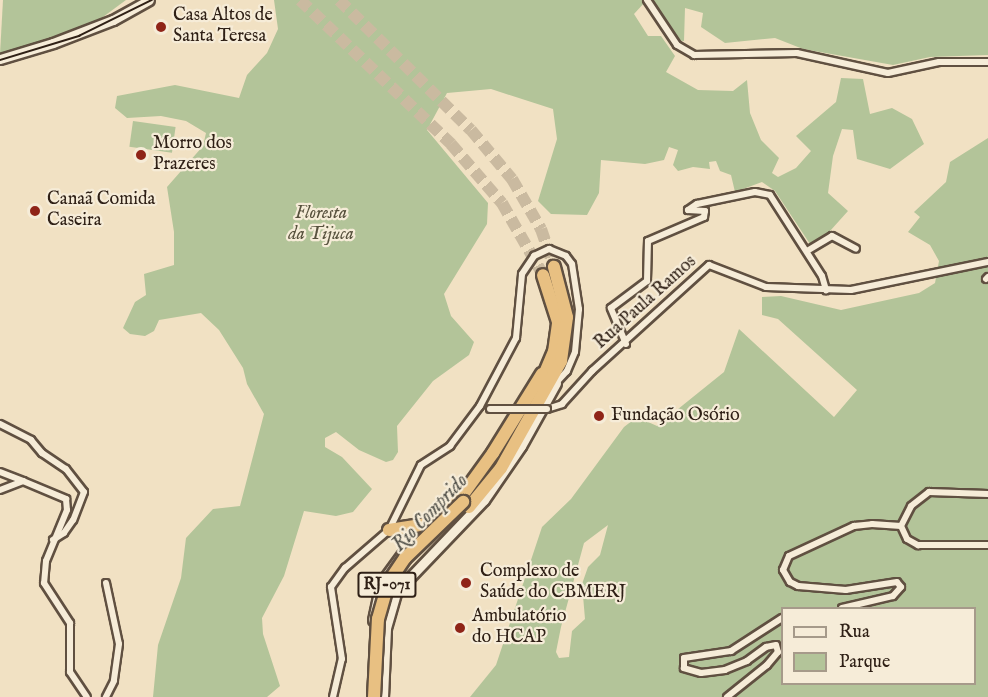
<!DOCTYPE html>
<html>
<head>
<meta charset="utf-8">
<style>
  body { margin:0 }
  #map { position:relative; width:988px; height:697px; overflow:hidden; background:#f1e1c3; font-family:"IM FELL English",serif }
  div>[style] { position:absolute }
  .green>* { inset:0; background:#b3c499; transform-origin:0 0 }
  .highway-tunnel>* { height:12px; margin-top:-6px; transform-origin:0; background:repeating-linear-gradient(90deg,#cabaa0 0 12px,transparent 0 18px) }
  .roads { filter:drop-shadow(2px 0 #605041) drop-shadow(-2px 0 #605041) drop-shadow(0 2px #605041) drop-shadow(0 -2px #605041) }
  .street>* { height:6px; margin:-3px; padding:0 3px; transform-origin:3px; border-radius:3px; background:#f6ecd8 }
  .secondary>* { height:9px; margin:-4.5px; padding:0 4.5px; transform-origin:4.5px; border-radius:4.5px; background:#f6ecd8 }
  .highway>* { height:12px; margin:-6px; padding:0 6px; transform-origin:6px; border-radius:6px; background:#e8c082 }
  .tram>* { height:1.5px; margin:-0.75px; padding:0 0.75px; transform-origin:0.75px; border-radius:0.75px; background:#2f2016 }
  .bridges { filter:drop-shadow(2px 0 #605041) drop-shadow(-2px 0 #605041) drop-shadow(0 2px #605041) drop-shadow(0 -2px #605041) }
  .street-bridge>* { height:6px; margin:-3px; padding:0 3px; transform-origin:3px; border-radius:3px; background:#f6ecd8 }
  .highway-bridge>* { height:12px; margin:-6px; padding:0 6px; transform-origin:6px; border-radius:6px; background:#e8c082 }
  .dots>* { width:16px; height:16px; translate:-50% -50%; box-sizing:border-box; border:3px solid #f6ecd8; border-radius:50% }
  span { translate:-50% -50%; white-space:nowrap; text-align:center; line-height:1.15; -webkit-text-stroke:4.5px #f6ecd8; paint-order:stroke }
  .shield-label span { padding:2px 4px; background:#f6ecd8; border:2px solid; border-radius:4px; -webkit-text-stroke-width:0 }
  .shield-label { font-size:16px; color:#2f2016; font-weight:700 }
  .poi-label { font-size:18px; color:#2f2016 }
  .left { translate:0 -50%; text-align:left }
  .park-label { font-size:18px; color:#57513d; font-style:italic }
  .street-label { font-size:18px; color:#2f2016 }
  .water-label { font-size:20px; color:#504f48; font-style:italic }
  .legend { position:absolute; left:781px; top:607px; width:195px; height:78px; box-sizing:border-box; background:#f6ecd8; border:2px solid #a69a8a; margin:0; padding:8px 10px; list-style:none; font-size:18px; color:#2f2016 }
  .legend li { display:flex; align-items:center; gap:12px; height:30px }
  .legend b { width:30px; border:2px solid #a69a8a }
</style>
</head>
<body>
<div id="map">
  <div class="green">
    <div style="clip-path:polygon(3px 0,126px 0,88px 28px,4px 55px,0 54px)"></div>
    <div style="clip-path:polygon(274px 0,988px 0,988px 55px,930px 57px,893px 65px,803px 49px,775px 38px,725px 43px,701px 27px,703px 13px,685px 8px,684px 41px,672px 40px,645px 2px,634px 14px,648px 36px,661px 36px,675px 56px,666px 72px,698px 90px,733px 91px,747px 80px,750px 113px,761px 140px,779px 158px,772px 173px,778px 177px,796px 168px,811px 151px,796px 136px,836px 102px,841px 78px,863px 79px,870px 114px,892px 108px,912px 119px,924px 144px,890px 169px,857px 159px,853px 130px,842px 129px,833px 156px,828px 193px,848px 211px,830px 231px,832px 235px,812px 247px,775px 191px,762px 182px,735px 192px,731px 175px,720px 171px,716px 161px,709px 162px,710px 169px,693px 167px,678px 171px,673px 165px,678px 150px,669px 147px,664px 160px,645px 164px,601px 160px,599px 193px,587px 215px,551px 214px,538px 201px,557px 139px,553px 109px,491px 89px,447px 93px,427px 130px,488px 203px,487px 224px,444px 294px,451px 316px,474px 342px,469px 355px,433px 381px,397px 426px,398px 452px,393px 460px,386px 462px,359px 450px,336px 432px,325px 438px,325px 447px,342px 457px,372px 489px,353px 512px,336px 516px,304px 511px,284px 576px,262px 618px,263px 634px,280px 686px,267px 697px,153px 697px,158px 645px,181px 578px,186px 538px,213px 509px,240px 506px,264px 414px,247px 384px,243px 368px,219px 330px,201px 313px,159px 320px,154px 331px,145px 336px,130px 334px,123px 328px,135px 302px,146px 295px,144px 274px,174px 265px,174px 232px,167px 187px,203px 146px,206px 133px,186px 121px,161px 116px,127px 118px,115px 108px,117px 96px,175px 85px,239px 98px,247px 75px,267px 53px,278px 29px)"></div>
    <div style="left:133px;top:121px;width:43px;height:26px;rotate:8deg"></div>
    <div style="clip-path:polygon(evenodd,988px 138px,988px 697px,470px 697px,496px 665px,542px 527px,571px 499px,624px 427px,637px 417px,657px 426px,724px 372px,739px 329px,834px 417px,857px 390px,778px 319px,762px 315px,762px 297px,781px 296px,841px 310px,919px 293px,935px 283px,939px 261px,930px 245px,908px 232px,920px 217px,914px 212px,946px 182px,950px 162px,988px 138px,608px 525px,600px 555px,588px 567px,582px 584px,585px 619px,572px 631px,569px 657px,559px 658px,556px 652px,561px 627px,584px 543px,608px 525px,988px 138px,782px 608px,974px 608px,974px 684px,782px 684px,782px 608px)"></div>
  </div>
  <div class="highway-tunnel">
    <div style="left:300px;top:0;width:209px;rotate:43.6deg"></div>
    <div style="left:451px;top:144px;width:78px;rotate:49.2deg"></div>
    <div style="left:502px;top:203px;width:83px;rotate:60.3deg"></div>
    <div style="left:339px;top:0;width:185px;rotate:44.6deg"></div>
    <div style="left:471px;top:130px;width:64px;rotate:50.1deg"></div>
    <div style="left:512px;top:179px;width:58px;rotate:59.9deg"></div>
    <div style="left:541px;top:229px;width:40px;rotate:71.1deg"></div>
  </div>
  <div class="roads">
    <div class="street">
      <div style="left:647px;top:0;width:54px;rotate:56.3deg"></div>
      <div style="left:677px;top:45px;width:20px;rotate:30deg"></div>
      <div style="left:694px;top:55px;width:103px;rotate:-1.1deg"></div>
      <div style="left:797px;top:53px;width:93px;rotate:12.4deg"></div>
      <div style="left:888px;top:73px;width:52px;rotate:-12.2deg"></div>
      <div style="left:939px;top:62px;width:49px"></div>
      <div style="left:807px;top:251px;width:29px;rotate:-31deg"></div>
      <div style="left:832px;top:236px;width:27px;rotate:28deg"></div>
      <div style="left:986px;top:279px;width:3px;rotate:-45deg"></div>
      <div style="left:626px;top:344px;width:39px;rotate:-113deg"></div>
      <div style="left:611px;top:308px;width:45px;rotate:-36.9deg"></div>
      <div style="left:647px;top:281px;width:40px;rotate:-88.6deg"></div>
      <div style="left:648px;top:241px;width:61px;rotate:-23.2deg"></div>
      <div style="left:704px;top:217px;width:6px;rotate:-81deg"></div>
      <div style="left:705px;top:211px;width:17px;rotate:-177deg"></div>
      <div style="left:688px;top:210px;width:11px;rotate:-34deg"></div>
      <div style="left:697px;top:204px;width:59px;rotate:-11.7deg"></div>
      <div style="left:755px;top:192px;width:15px;rotate:11deg"></div>
      <div style="left:770px;top:195px;width:96px;rotate:57.3deg"></div>
      <div style="left:822px;top:276px;width:15px;rotate:74deg"></div>
      <div style="left:547px;top:409px;width:16px;rotate:-18deg"></div>
      <div style="left:562px;top:404px;width:45px;rotate:-47.7deg"></div>
      <div style="left:592px;top:371px;width:158px;rotate:-42.2deg"></div>
      <div style="left:709px;top:265px;width:61px;rotate:21.1deg"></div>
      <div style="left:766px;top:287px;width:85px;rotate:2deg"></div>
      <div style="left:851px;top:290px;width:140px;rotate:-11.6deg"></div>
      <div style="left:0;top:424px;width:35px;rotate:27deg"></div>
      <div style="left:31px;top:440px;width:17px;rotate:50deg"></div>
      <div style="left:42px;top:453px;width:29px;rotate:34deg"></div>
      <div style="left:66px;top:469px;width:29px;rotate:52deg"></div>
      <div style="left:84px;top:492px;width:30px;rotate:111deg"></div>
      <div style="left:73px;top:520px;width:16px;rotate:125deg"></div>
      <div style="left:64px;top:533px;width:13px;rotate:148deg"></div>
      <div style="left:0;top:472px;width:25px;rotate:21deg"></div>
      <div style="left:0;top:490px;width:25px;rotate:-21deg"></div>
      <div style="left:23px;top:481px;width:47px;rotate:22.7deg"></div>
      <div style="left:66px;top:499px;width:11px;rotate:85deg"></div>
      <div style="left:67px;top:510px;width:55px;rotate:112.4deg"></div>
      <div style="left:46px;top:561px;width:22px;rotate:95deg"></div>
      <div style="left:44px;top:583px;width:48px;rotate:57deg"></div>
      <div style="left:70px;top:623px;width:49px;rotate:90deg"></div>
      <div style="left:70px;top:672px;width:30px;rotate:56deg"></div>
      <div style="left:901px;top:526px;width:22px;rotate:-63deg"></div>
      <div style="left:911px;top:506px;width:23px;rotate:-38deg"></div>
      <div style="left:929px;top:492px;width:59px;rotate:1.9deg"></div>
      <div style="left:106px;top:583px;width:62px;rotate:78deg"></div>
      <div style="left:119px;top:644px;width:37px;rotate:98deg"></div>
      <div style="left:114px;top:681px;width:18px;rotate:117deg"></div>
      <div style="left:842px;top:608px;width:52px;rotate:-13.2deg"></div>
      <div style="left:893px;top:596px;width:12px;rotate:-48deg"></div>
      <div style="left:901px;top:587px;width:6px;rotate:-129deg"></div>
      <div style="left:897px;top:582px;width:52px;rotate:171.1deg"></div>
      <div style="left:846px;top:590px;width:48px;rotate:-175.2deg"></div>
      <div style="left:798px;top:586px;width:9px;rotate:-153deg"></div>
      <div style="left:790px;top:582px;width:14px;rotate:-120deg"></div>
      <div style="left:783px;top:570px;width:15px;rotate:-67deg"></div>
      <div style="left:789px;top:556px;width:72px;rotate:-24.8deg"></div>
      <div style="left:854px;top:526px;width:18px;rotate:-6deg"></div>
      <div style="left:872px;top:524px;width:29px;rotate:4deg"></div>
      <div style="left:901px;top:526px;width:14px;rotate:65deg"></div>
      <div style="left:907px;top:539px;width:13px;rotate:29deg"></div>
      <div style="left:918px;top:545px;width:70px"></div>
      <div style="left:333px;top:697px;width:39px;rotate:-77deg"></div>
      <div style="left:342px;top:659px;width:73px;rotate:-98.7deg"></div>
      <div style="left:331px;top:587px;width:24px;rotate:-54deg"></div>
      <div style="left:345px;top:568px;width:58px;rotate:-40.8deg"></div>
      <div style="left:389px;top:530px;width:72px;rotate:-63.8deg"></div>
      <div style="left:421px;top:465px;width:35px;rotate:-33deg"></div>
      <div style="left:450px;top:446px;width:50px;rotate:-53.1deg"></div>
      <div style="left:480px;top:406px;width:77px;rotate:-62.1deg"></div>
      <div style="left:516px;top:338px;width:64px;rotate:-84.6deg"></div>
      <div style="left:522px;top:274px;width:22px;rotate:-56deg"></div>
      <div style="left:534px;top:256px;width:17px;rotate:-25deg"></div>
      <div style="left:549px;top:249px;width:18px;rotate:22deg"></div>
      <div style="left:566px;top:256px;width:10px;rotate:53deg"></div>
      <div style="left:572px;top:264px;width:46px;rotate:81.2deg"></div>
      <div style="left:579px;top:309px;width:43px;rotate:95.3deg"></div>
      <div style="left:575px;top:352px;width:21px;rotate:113deg"></div>
      <div style="left:567px;top:371px;width:16px;rotate:133deg"></div>
      <div style="left:727px;top:697px;width:51px;rotate:-38.7deg"></div>
      <div style="left:767px;top:665px;width:17px;rotate:-50deg"></div>
      <div style="left:778px;top:652px;width:7px;rotate:-106deg"></div>
      <div style="left:776px;top:645px;width:10px;rotate:169deg"></div>
      <div style="left:766px;top:647px;width:24px;rotate:144deg"></div>
      <div style="left:747px;top:661px;width:24px;rotate:158deg"></div>
      <div style="left:725px;top:670px;width:24px;rotate:173deg"></div>
      <div style="left:701px;top:673px;width:18px;rotate:-164deg"></div>
      <div style="left:684px;top:668px;width:10px;rotate:-90deg"></div>
      <div style="left:684px;top:658px;width:48px;rotate:-8.5deg"></div>
      <div style="left:731px;top:651px;width:61px;rotate:-32.9deg"></div>
    </div>
    <div class="secondary">
      <div style="left:0;top:59px;width:55px;rotate:-16.8deg"></div>
      <div style="left:53px;top:43px;width:64px;rotate:-21deg"></div>
      <div style="left:113px;top:20px;width:41px;rotate:-29.1deg"></div>
      <div style="left:373px;top:620px;width:38px;rotate:-78deg"></div>
      <div style="left:381px;top:583px;width:36px;rotate:-54deg"></div>
      <div style="left:383px;top:697px;width:69px;rotate:-87.5deg"></div>
      <div style="left:386px;top:628px;width:37px;rotate:-74deg"></div>
      <div style="left:396px;top:592px;width:127px;rotate:-46.3deg"></div>
      <div style="left:484px;top:500px;width:65px;rotate:-55.6deg"></div>
      <div style="left:521px;top:446px;width:72px;rotate:-60.9deg"></div>
    </div>
    <div class="highway">
      <div style="left:541px;top:382px;width:33px;rotate:-67deg"></div>
      <div style="left:554px;top:352px;width:30px;rotate:-82deg"></div>
      <div style="left:558px;top:322px;width:49px;rotate:-107.7deg"></div>
      <div style="left:454px;top:507px;width:67px;rotate:-54.2deg"></div>
      <div style="left:493px;top:453px;width:93px;rotate:-58.2deg"></div>
      <div style="left:469px;top:507px;width:50px;rotate:-50.6deg"></div>
      <div style="left:501px;top:468px;width:123px;rotate:-60.7deg"></div>
      <div style="left:561px;top:361px;width:44px;rotate:-82.2deg"></div>
      <div style="left:567px;top:317px;width:52px;rotate:-104.6deg"></div>
      <div style="left:389px;top:530px;width:36px;rotate:-9deg"></div>
      <div style="left:425px;top:524px;width:41px;rotate:-41.1deg"></div>
    </div>
  </div>
  <div class="tram">
    <div style="left:0;top:60px;width:83px;rotate:-16.9deg"></div>
    <div style="left:79px;top:36px;width:81px;rotate:-26.3deg"></div>
  </div>
  <div class="bridges">
    <div class="street-bridge">
      <div style="left:490px;top:409px;width:57px"></div>
    </div>
    <div class="highway-bridge">
      <div style="left:374px;top:697px;width:78px;rotate:-87.1deg"></div>
      <div style="left:378px;top:619px;width:37px;rotate:-74deg"></div>
      <div style="left:388px;top:583px;width:30px;rotate:-56deg"></div>
      <div style="left:405px;top:558px;width:81px;rotate:-44deg"></div>
    </div>
  </div>
  <div class="dots">
    <div style="left:161px;top:27px;background:#8f2418"></div>
    <div style="left:141px;top:155px;background:#8f2418"></div>
    <div style="left:35px;top:211px;background:#8f2418"></div>
    <div style="left:599px;top:416px;background:#8f2418"></div>
    <div style="left:466px;top:583px;background:#8f2418"></div>
    <div style="left:460px;top:628px;background:#8f2418"></div>
  </div>
  <div class="shield-label">
    <span style="left:387px;top:585px">RJ-071</span>
  </div>
  <div class="poi-label">
    <span class="left" style="left:173px;top:27px">Casa Altos de<br>Santa Teresa</span>
    <span class="left" style="left:153px;top:155px">Morro dos<br>Prazeres</span>
    <span class="left" style="left:47px;top:211px">Canaã Comida<br>Caseira</span>
    <span class="left" style="left:611px;top:416px">Fundação Osório</span>
    <span class="left" style="left:480px;top:583px">Complexo de<br>Saúde do CBMERJ</span>
    <span class="left" style="left:472px;top:628px">Ambulatório<br>do HCAP</span>
  </div>
  <div class="park-label">
    <span style="left:321px;top:225px">Floresta<br>da Tijuca</span>
  </div>
  <div class="street-label">
    <span style="left:646px;top:303px;rotate:-42deg">Rua Paula Ramos</span>
  </div>
  <div class="water-label">
    <span style="left:430px;top:513px;rotate:-46deg">Rio Comprido</span>
  </div>
  <ul class="legend">
  <li><b style="height:8px;background:#f6ecd8"></b>Rua</li>
  <li><b style="height:16px;background:#b3c499"></b>Parque</li>
  </ul>
</div>
</body>
</html>
